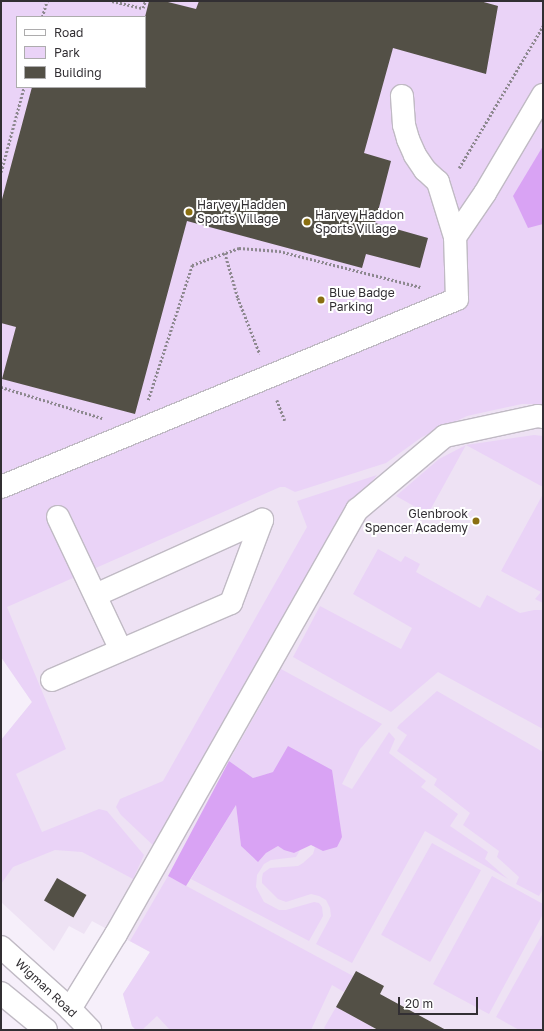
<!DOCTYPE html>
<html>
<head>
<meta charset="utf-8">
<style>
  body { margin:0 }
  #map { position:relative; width:544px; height:1031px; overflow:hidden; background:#f6effa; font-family:"Golos Text",sans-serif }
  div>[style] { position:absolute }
  .built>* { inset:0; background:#eee2f4 }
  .green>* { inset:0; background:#ead3f7; transform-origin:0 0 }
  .forest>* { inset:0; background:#d9a3f4 }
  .building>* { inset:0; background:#535046; transform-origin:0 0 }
  .path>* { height:2.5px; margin-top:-1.25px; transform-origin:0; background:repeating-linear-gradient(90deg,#8d888f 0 2px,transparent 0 4px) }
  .roads { filter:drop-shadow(1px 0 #c0bac4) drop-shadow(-1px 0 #c0bac4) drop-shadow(0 1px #c0bac4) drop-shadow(0 -1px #c0bac4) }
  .minor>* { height:22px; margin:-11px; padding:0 11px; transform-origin:11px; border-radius:11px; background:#fff }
  .dots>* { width:11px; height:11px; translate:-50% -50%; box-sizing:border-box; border:2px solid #fff; border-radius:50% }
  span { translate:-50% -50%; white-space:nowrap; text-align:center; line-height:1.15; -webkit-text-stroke:4px #fff; paint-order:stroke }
  .poi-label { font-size:12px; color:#322f33 }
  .left { translate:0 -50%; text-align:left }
  .right { translate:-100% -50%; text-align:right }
  .street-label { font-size:12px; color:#322f33 }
  .frame { position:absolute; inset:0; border:2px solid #322f33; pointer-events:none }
  .legend { position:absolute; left:16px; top:16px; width:130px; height:72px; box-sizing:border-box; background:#fff; border:1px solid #adacad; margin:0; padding:5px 7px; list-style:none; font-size:12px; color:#322f33 }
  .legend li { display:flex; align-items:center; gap:8px; height:20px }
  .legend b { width:20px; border:1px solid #adacad }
  .scale { position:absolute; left:398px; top:997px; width:80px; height:18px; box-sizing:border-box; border:2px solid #322f33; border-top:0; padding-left:5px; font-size:12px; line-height:14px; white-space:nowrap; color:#322f33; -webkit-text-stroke:3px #fff; paint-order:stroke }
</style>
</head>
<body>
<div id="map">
  <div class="built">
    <div style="clip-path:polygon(543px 382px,543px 1030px,136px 1030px,132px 1026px,123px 994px,150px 952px,92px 921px,84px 934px,69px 926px,54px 951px,1px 902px,1px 740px,32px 702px,1px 657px,1px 600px,212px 508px)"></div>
  </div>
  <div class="green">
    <div style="clip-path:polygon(evenodd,1px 1px,543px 1px,543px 404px,522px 404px,467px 416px,422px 437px,386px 463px,295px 492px,285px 487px,280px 487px,7px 607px,66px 749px,16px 774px,42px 832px,99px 809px,107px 811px,144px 855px,133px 879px,82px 852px,55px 850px,13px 867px,1px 884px,1px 740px,32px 702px,1px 657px,1px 1px,17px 17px,145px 17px,145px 87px,17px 87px,17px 17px)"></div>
    <div style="clip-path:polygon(534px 435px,543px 436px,543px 487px,466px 445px,428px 514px,396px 496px,439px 459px,466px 445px)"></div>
    <div style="clip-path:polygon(377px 475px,362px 494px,157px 849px,121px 815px,116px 807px,120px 799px,163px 781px,307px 527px,297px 501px)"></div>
    <div style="clip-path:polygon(543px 494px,543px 603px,535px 599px,541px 592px,501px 571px)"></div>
    <div style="clip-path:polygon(378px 549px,401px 562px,405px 556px,420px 564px,416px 572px,480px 608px,487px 595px,520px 613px,534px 610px,543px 610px,543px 729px,438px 672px,391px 712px,293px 657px,320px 606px,401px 649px,412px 628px,353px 594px)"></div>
    <div style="clip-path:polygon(281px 669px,382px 724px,360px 749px,342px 784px,352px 789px,389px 732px,395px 739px,389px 753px,426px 781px,421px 787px,458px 814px,450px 826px,488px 852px,485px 859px,508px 879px,425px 831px,352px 963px,316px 944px,331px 916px,330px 908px,326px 900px,319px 896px,311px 894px,286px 902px,278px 899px,262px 883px,262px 878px,263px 873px,270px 868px,298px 866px,303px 863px,313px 854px,315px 847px,323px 850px,273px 772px,253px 778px,229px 761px)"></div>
    <div style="clip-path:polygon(437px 691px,543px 752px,543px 889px,539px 896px,516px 884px,519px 877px,497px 857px,499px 851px,463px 825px,470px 813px,434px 785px,437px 779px,397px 751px,407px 735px,397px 728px,399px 725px)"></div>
    <div style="clip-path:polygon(236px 805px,241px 846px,258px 861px,266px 853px,278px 846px,294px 853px,300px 850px,296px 857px,271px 860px,264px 864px,257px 875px,256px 887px,264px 902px,279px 910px,286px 910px,314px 902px,319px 903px,322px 907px,323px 916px,309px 941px,191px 879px)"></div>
    <div style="left:432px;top:843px;width:56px;height:105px;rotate:29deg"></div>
    <div style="clip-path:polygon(168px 876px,353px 976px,344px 992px,332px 985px,311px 1030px,170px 1030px,157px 1016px,142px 1030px,136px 1030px,132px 1026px,123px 994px,150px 952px,130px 941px)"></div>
    <div style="clip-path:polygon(492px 876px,543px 904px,543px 914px,489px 1014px,433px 984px)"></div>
    <div style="clip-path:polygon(543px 933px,543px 1030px,519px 1030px,496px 1017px)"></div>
    <div style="clip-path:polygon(336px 1007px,373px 1027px,371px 1030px,327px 1030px,324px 1028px)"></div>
  </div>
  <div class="forest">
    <div style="clip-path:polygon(543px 146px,543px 224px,528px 228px,513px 196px)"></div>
    <div style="clip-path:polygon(288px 746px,332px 770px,342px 837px,337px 847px,323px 851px,311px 845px,294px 853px,284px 850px,278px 846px,266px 853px,258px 862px,241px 846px,236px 805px,186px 886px,168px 876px,229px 761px,253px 778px,273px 772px)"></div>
  </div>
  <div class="building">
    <div style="clip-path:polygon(149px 1px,164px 1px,196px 9px,199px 1px,480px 1px,498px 6px,486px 74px,393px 48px,364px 153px,391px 161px,375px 223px,428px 238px,420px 268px,366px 254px,362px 268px,187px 221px,135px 414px,2px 379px,16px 327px,1px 323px,1px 203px,32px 87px,145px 87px,145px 17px)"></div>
    <div style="left:57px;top:878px;width:34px;height:26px;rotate:30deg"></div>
    <div style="clip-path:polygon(356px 971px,384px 986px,380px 994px,446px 1030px,378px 1030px,336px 1007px)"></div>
  </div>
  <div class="path">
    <div style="left:112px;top:1px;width:32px;rotate:13deg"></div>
    <div style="left:143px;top:8px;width:7px;rotate:-74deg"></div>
    <div style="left:42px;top:17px;width:17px;rotate:-73deg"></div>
    <div style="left:459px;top:168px;width:165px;rotate:-59.4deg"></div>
    <div style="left:1px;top:172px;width:88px;rotate:-74.9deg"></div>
    <div style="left:225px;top:253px;width:47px;rotate:73.9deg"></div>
    <div style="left:238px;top:298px;width:60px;rotate:68.6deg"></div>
    <div style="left:1px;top:387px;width:106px;rotate:17.1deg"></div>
    <div style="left:148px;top:400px;width:142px;rotate:-71.9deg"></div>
    <div style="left:192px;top:265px;width:50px;rotate:-19.9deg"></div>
    <div style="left:239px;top:248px;width:40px;rotate:4.3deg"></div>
    <div style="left:279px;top:251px;width:146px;rotate:14.3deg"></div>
    <div style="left:277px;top:400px;width:22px;rotate:69deg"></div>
  </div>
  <div class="roads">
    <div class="minor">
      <div style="left:455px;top:237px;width:53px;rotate:-55.7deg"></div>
      <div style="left:485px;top:193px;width:114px;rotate:-59.4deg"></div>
      <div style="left:1px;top:487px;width:493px;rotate:-22.4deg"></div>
      <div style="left:457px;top:299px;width:62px;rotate:-91.8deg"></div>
      <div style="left:455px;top:237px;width:58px;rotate:-107.2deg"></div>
      <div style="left:438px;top:182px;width:18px;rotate:-137deg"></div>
      <div style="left:425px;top:170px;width:18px;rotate:-124deg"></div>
      <div style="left:415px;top:155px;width:17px;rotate:-114deg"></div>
      <div style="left:408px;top:139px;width:15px;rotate:-106deg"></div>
      <div style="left:404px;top:125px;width:29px;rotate:-94deg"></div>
      <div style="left:58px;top:517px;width:147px;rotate:64.7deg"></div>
      <div style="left:52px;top:680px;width:195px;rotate:-23.3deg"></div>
      <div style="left:231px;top:603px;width:89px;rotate:-69.5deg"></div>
      <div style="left:262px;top:520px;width:182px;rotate:155.7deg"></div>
      <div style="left:1px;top:947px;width:93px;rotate:41.9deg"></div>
      <div style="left:70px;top:1009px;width:29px;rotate:46deg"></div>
      <div style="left:1px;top:993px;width:58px;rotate:39.4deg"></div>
      <div style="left:70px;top:1009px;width:88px;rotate:-58.5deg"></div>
      <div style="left:116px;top:934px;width:488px;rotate:-60.4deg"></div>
      <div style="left:357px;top:510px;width:115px;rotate:-40.1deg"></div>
      <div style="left:445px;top:436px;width:95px;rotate:-12.1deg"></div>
      <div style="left:538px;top:416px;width:5px;rotate:11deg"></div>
    </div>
  </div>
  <div class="dots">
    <div style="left:189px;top:212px;background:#8a6f11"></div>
    <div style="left:307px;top:222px;background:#8a6f11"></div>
    <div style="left:321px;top:300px;background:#8a6f11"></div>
    <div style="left:476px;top:521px;background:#8a6f11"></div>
  </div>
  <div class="poi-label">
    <span class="left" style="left:197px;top:212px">Harvey Hadden<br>Sports Village</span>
    <span class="left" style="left:315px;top:222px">Harvey Haddon<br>Sports Village</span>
    <span class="left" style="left:329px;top:300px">Blue Badge<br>Parking</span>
    <span class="right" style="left:468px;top:521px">Glenbrook<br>Spencer Academy</span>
  </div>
  <div class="street-label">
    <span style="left:46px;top:988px;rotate:43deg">Wigman Road</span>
  </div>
  <div class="frame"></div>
  <ul class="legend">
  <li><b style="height:5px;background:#fff"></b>Road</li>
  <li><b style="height:11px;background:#ead3f7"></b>Park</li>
  <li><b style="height:11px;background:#535046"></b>Building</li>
  </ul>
  <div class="scale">20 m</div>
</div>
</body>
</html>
